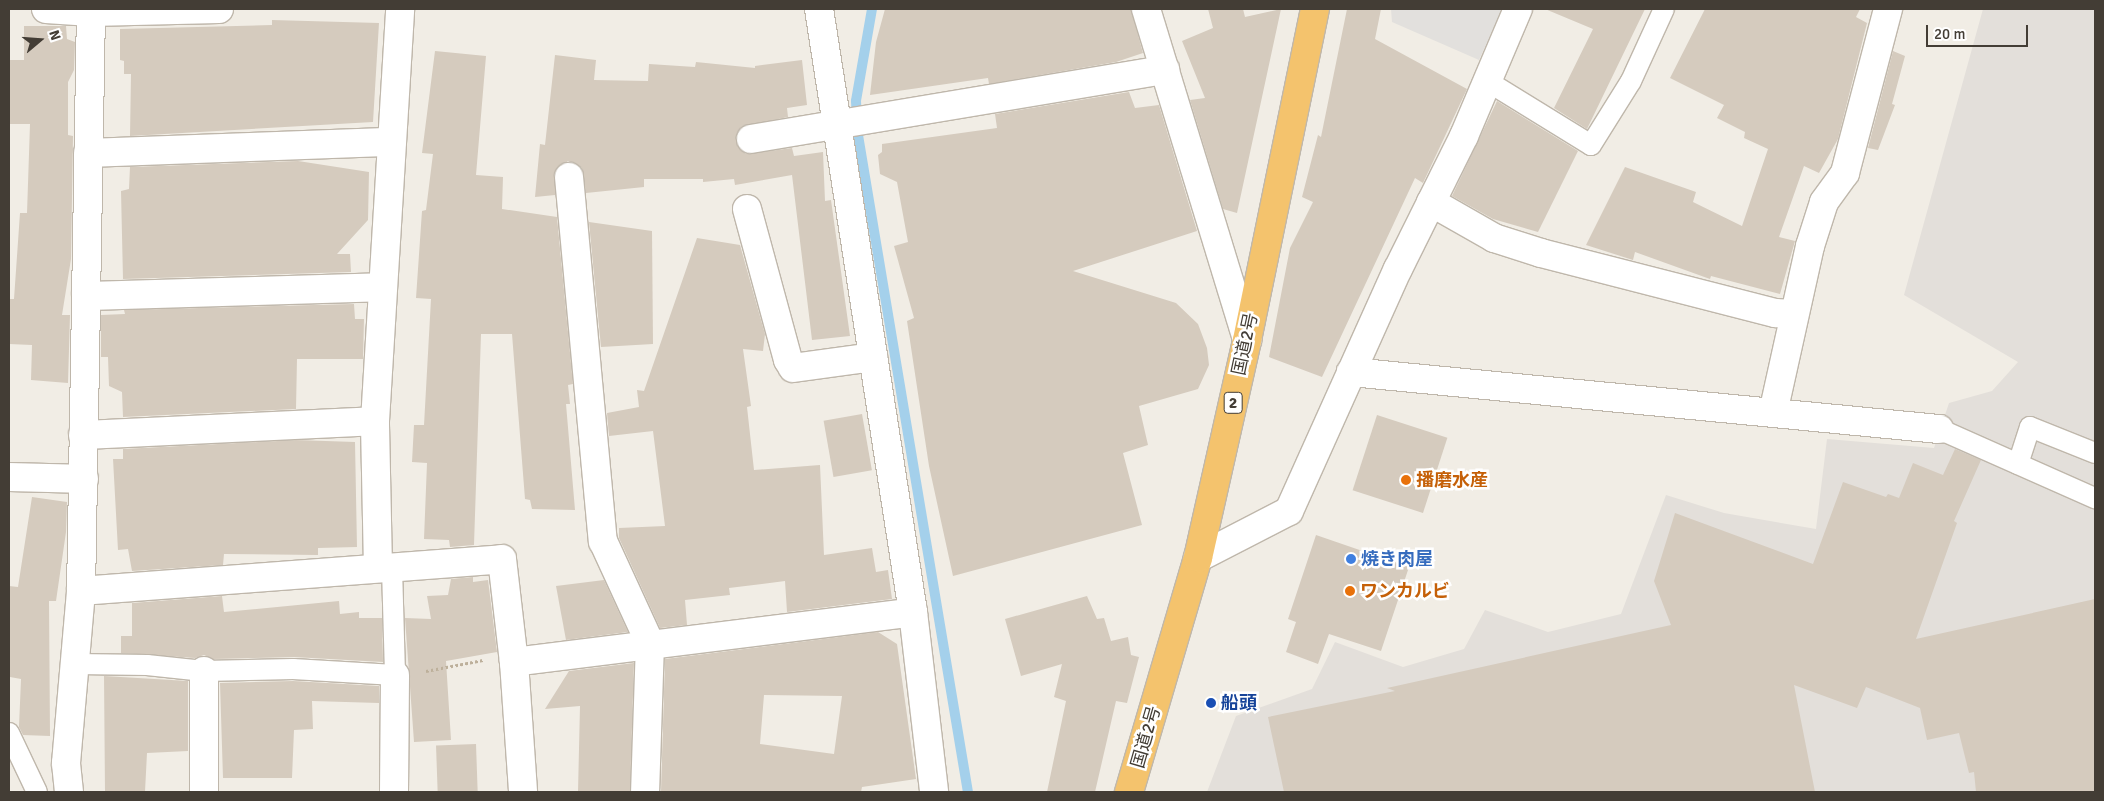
<!DOCTYPE html>
<html>
<head>
<meta charset="utf-8">
<style>
  body { margin:0 }
  #map { position:relative; width:2104px; height:801px; overflow:hidden; background:#f1ede5; font-family:Signika,"Noto Sans JP",sans-serif }
  div>[style] { position:absolute }
  .industrial>* { inset:0; background:#e3dfda }
  .parking>* { inset:0; background:#e2e0dd }
  .stream>* { height:10px; margin:-5px; padding:0 5px; transform-origin:5px; border-radius:5px; background:#a4d0eb }
  .building>* { inset:0; background:#d5cbbe; transform-origin:0 0 }
  .path>* { height:3px; margin-top:-1.5px; transform-origin:0; background:repeating-linear-gradient(90deg,#bdb09b 0 2.5px,transparent 0 5px) }
  .roads { filter:drop-shadow(1px 0 #bfb7ab) drop-shadow(-1px 0 #bfb7ab) drop-shadow(0 1px #bfb7ab) drop-shadow(0 -1px #bfb7ab) }
  .lane>* { height:20px; margin:-10px; padding:0 10px; transform-origin:10px; border-radius:10px; background:#fff }
  .street>* { height:28px; margin:-14px; padding:0 14px; transform-origin:14px; border-radius:14px; background:#fff }
  .highway>* { height:28px; margin:-14px; padding:0 14px; transform-origin:14px; border-radius:14px; background:#f4c36d }
  .dots>* { width:14px; height:14px; translate:-50% -50%; box-sizing:border-box; border:2px solid #fff; border-radius:50% }
  span { translate:-50% -50%; white-space:nowrap; text-align:center; line-height:1.15; -webkit-text-stroke:5px #fff; paint-order:stroke }
  .shield-label span { padding:1px 4px; background:#fff; border:1px solid; border-radius:4px; -webkit-text-stroke-width:0 }
  .shield-label { font-size:16px; color:#433d35; font-weight:700 }
  .street-label { font-size:18px; color:#433d35 }
  .food-label { font-size:18px; color:#c56008; font-weight:700 }
  .left { translate:0 -50%; text-align:left }
  .shop-label { font-size:18px; color:#366cbe; font-weight:700 }
  .transit-label { font-size:18px; color:#164399; font-weight:700 }
  .frame { position:absolute; inset:0; border:10px solid #433d35; pointer-events:none }
  .north { position:absolute; left:15px; top:15px; width:50px; height:50px; -webkit-text-stroke:4px #fff; paint-order:stroke; rotate:72deg; font-size:14px; font-weight:700; line-height:20px; text-align:center; color:#433d35 }
  .north::after { content:''; display:block; margin:auto; width:18px; height:22px; background:#433d35; clip-path:polygon(50% 0,100% 100%,50% 72%,0 100%) }
  .scale { position:absolute; left:1926px; top:25px; width:102px; height:22px; box-sizing:border-box; border:2px solid #433d35; border-top:0; padding-left:6px; font-size:15px; line-height:18px; white-space:nowrap; color:#433d35; -webkit-text-stroke:4px #fff; paint-order:stroke }
</style>
</head>
<body>
<div id="map">
  <div class="industrial">
    <div style="clip-path:polygon(1983px 9px,2095px 9px,2095px 792px,1207px 792px,1236px 716px,1312px 689px,1335px 642px,1403px 667px,1464px 649px,1485px 610px,1548px 632px,1621px 614px,1666px 495px,1724px 513px,1816px 529px,1827px 439px,1934px 448px,1949px 403px,1992px 391px,2018px 362px,1904px 295px)"></div>
  </div>
  <div class="parking">
    <div style="clip-path:polygon(1391px 9px,1502px 9px,1479px 60px,1392px 22px)"></div>
  </div>
  <div class="stream">
    <div style="left:872px;top:9px;width:93px;rotate:99.9deg"></div>
    <div style="left:856px;top:101px;width:34px;rotate:87deg"></div>
    <div style="left:858px;top:135px;width:666px;rotate:80.5deg"></div>
  </div>
  <div class="building">
    <div style="clip-path:polygon(885px 9px,1131px 9px,1143px 53px,1116px 62px,989px 84px,988px 78px,870px 95px,876px 42px)"></div>
    <div style="clip-path:polygon(1208px 9px,1243px 9px,1245px 17px,1281px 9px,1237px 213px,1223px 209px,1190px 100px,1205px 98px,1182px 41px,1213px 28px)"></div>
    <div style="clip-path:polygon(1347px 9px,1381px 9px,1375px 39px,1467px 89px,1423px 183px,1415px 178px,1322px 377px,1269px 357px,1290px 248px,1313px 202px,1302px 197px,1318px 135px,1321px 137px)"></div>
    <div style="clip-path:polygon(1545px 9px,1645px 9px,1587px 129px,1554px 108px,1593px 29px)"></div>
    <div style="clip-path:polygon(1705px 9px,1860px 9px,1856px 17px,1867px 23px,1838px 139px,1819px 173px,1804px 166px,1779px 237px,1795px 241px,1780px 294px,1711px 276px,1710px 279px,1635px 252px,1633px 260px,1586px 245px,1625px 167px,1696px 192px,1693px 202px,1742px 226px,1768px 149px,1744px 138px,1745px 132px,1717px 118px,1724px 105px,1670px 78px)"></div>
    <div style="clip-path:polygon(272px 20px,379px 23px,373px 122px,130px 136px,131px 74px,124px 74px,124px 61px,120px 60px,120px 29px,272px 25px)"></div>
    <div style="clip-path:polygon(24px 26px,66px 26px,67px 39px,75px 42px,74px 70px,68px 82px,68px 135px,73px 136px,71px 259px,62px 315px,70px 315px,68px 383px,31px 380px,32px 345px,9px 344px,9px 299px,14px 299px,20px 213px,27px 213px,30px 124px,9px 124px,9px 60px,24px 60px)"></div>
    <div style="clip-path:polygon(435px 51px,486px 56px,476px 175px,503px 177px,502px 209px,557px 217px,573px 384px,568px 385px,570px 404px,566px 404px,575px 510px,532px 509px,530px 500px,525px 499px,512px 334px,481px 334px,474px 545px,450px 547px,449px 540px,424px 539px,427px 463px,412px 462px,414px 425px,424px 425px,431px 299px,416px 298px,422px 211px,426px 210px,433px 154px,422px 153px)"></div>
    <div style="clip-path:polygon(1893px 51px,1905px 56px,1892px 104px,1895px 105px,1878px 150px,1868px 148px)"></div>
    <div style="clip-path:polygon(555px 55px,596px 60px,594px 80px,648px 81px,649px 64px,695px 67px,696px 62px,755px 68px,755px 66px,802px 60px,807px 105px,787px 108px,788px 117px,741px 127px,736px 142px,746px 154px,792px 148px,794px 156px,823px 152px,825px 201px,831px 200px,850px 336px,812px 340px,792px 175px,735px 185px,734px 179px,703px 182px,703px 179px,644px 179px,644px 187px,586px 193px,582px 168px,568px 161px,555px 171px,555px 195px,535px 197px,540px 144px,545px 145px)"></div>
    <div style="clip-path:polygon(1129px 92px,1135px 108px,1159px 105px,1197px 231px,1073px 271px,1176px 303px,1198px 324px,1207px 348px,1209px 365px,1198px 389px,1139px 406px,1148px 445px,1123px 453px,1142px 525px,953px 576px,929px 466px,907px 321px,914px 318px,894px 246px,908px 242px,897px 182px,880px 174px,878px 155px,882px 152px,882px 144px,997px 128px,995px 114px)"></div>
    <div style="clip-path:polygon(1497px 101px,1578px 151px,1538px 232px,1493px 219px,1452px 196px)"></div>
    <div style="clip-path:polygon(298px 161px,369px 172px,368px 220px,337px 254px,350px 254px,351px 272px,123px 279px,121px 191px,129px 189px,130px 167px)"></div>
    <div style="clip-path:polygon(589px 222px,652px 231px,653px 344px,601px 347px)"></div>
    <div style="clip-path:polygon(697px 238px,740px 245px,765px 334px,763px 351px,743px 349px,751px 406px,747px 407px,754px 470px,820px 465px,824px 555px,872px 548px,876px 572px,888px 570px,892px 599px,787px 612px,785px 581px,729px 588px,730px 595px,685px 600px,687px 625px,660px 628px,619px 538px,619px 528px,665px 526px,653px 431px,609px 436px,607px 413px,639px 407px,637px 390px,644px 391px)"></div>
    <div style="clip-path:polygon(354px 304px,355px 319px,364px 319px,363px 359px,297px 359px,296px 409px,123px 417px,122px 392px,109px 386px,108px 357px,101px 357px,101px 315px,125px 314px,124px 310px)"></div>
    <div style="left:862px;top:414px;width:57px;height:39px;rotate:80deg"></div>
    <div style="left:1377px;top:415px;width:74px;height:79px;rotate:18deg"></div>
    <div style="clip-path:polygon(296px 440px,355px 442px,357px 547px,318px 548px,318px 555px,224px 554px,223px 565px,132px 571px,128px 549px,118px 550px,113px 459px,123px 459px,123px 449px)"></div>
    <div style="clip-path:polygon(1955px 449px,1981px 460px,1954px 521px,1957px 523px,1916px 639px,2095px 599px,2095px 792px,1976px 792px,1974px 772px,1969px 773px,1959px 733px,1927px 740px,1920px 708px,1866px 687px,1857px 708px,1794px 685px,1815px 792px,1284px 792px,1268px 717px,1395px 691px,1387px 688px,1671px 625px,1654px 581px,1675px 513px,1813px 564px,1843px 482px,1886px 497px,1888px 494px,1899px 498px,1913px 463px,1943px 475px)"></div>
    <div style="clip-path:polygon(32px 497px,67px 502px,66px 532px,56px 601px,49px 601px,50px 736px,23px 735px,19px 727px,21px 679px,10px 677px,9px 586px,18px 587px)"></div>
    <div style="clip-path:polygon(1316px 535px,1409px 567px,1381px 651px,1329px 634px,1318px 664px,1286px 652px,1296px 622px,1288px 619px)"></div>
    <div style="clip-path:polygon(473px 577px,473px 582px,488px 580px,497px 652px,446px 661px,451px 740px,414px 742px,405px 618px,431px 619px,427px 596px,448px 595px,451px 579px)"></div>
    <div style="clip-path:polygon(604px 580px,628px 632px,566px 640px,556px 586px)"></div>
    <div style="clip-path:polygon(222px 596px,224px 612px,339px 601px,340px 614px,359px 612px,359px 618px,382px 618px,383px 662px,294px 657px,213px 659px,204px 655px,195px 658px,121px 653px,121px 636px,132px 636px,132px 603px)"></div>
    <div style="clip-path:polygon(1087px 596px,1097px 619px,1104px 618px,1111px 641px,1128px 637px,1131px 655px,1139px 657px,1127px 703px,1116px 701px,1095px 792px,1047px 792px,1066px 701px,1054px 697px,1062px 664px,1021px 676px,1005px 619px)"></div>
    <div style="clip-path:polygon(evenodd,878px 632px,897px 644px,916px 779px,862px 787px,861px 792px,661px 792px,665px 659px,878px 632px,764px 695px,842px 696px,834px 754px,760px 744px,764px 695px)"></div>
    <div style="clip-path:polygon(634px 663px,630px 792px,578px 792px,580px 706px,545px 709px,569px 671px)"></div>
    <div style="clip-path:polygon(104px 676px,188px 681px,188px 751px,147px 753px,145px 792px,105px 792px)"></div>
    <div style="clip-path:polygon(293px 681px,379px 686px,379px 703px,312px 701px,313px 729px,294px 730px,292px 778px,223px 778px,220px 683px)"></div>
    <div style="left:476px;top:744px;width:48px;height:40px;rotate:88deg"></div>
  </div>
  <div class="path">
    <div style="left:426px;top:671px;width:58px;rotate:-10.9deg"></div>
  </div>
  <div class="roads">
    <div class="lane">
      <div style="left:1487px;top:81px;width:122px;rotate:31.6deg"></div>
      <div style="left:1591px;top:145px;width:75px;rotate:-58deg"></div>
      <div style="left:1631px;top:81px;width:79px;rotate:-65.4deg"></div>
      <div style="left:1939px;top:429px;width:171px;rotate:23.9deg"></div>
      <div style="left:2018px;top:464px;width:39px;rotate:-72deg"></div>
      <div style="left:2030px;top:427px;width:70px;rotate:21.8deg"></div>
      <div style="left:77px;top:664px;width:70px;rotate:0.8deg"></div>
      <div style="left:147px;top:665px;width:57px;rotate:6deg"></div>
      <div style="left:204px;top:671px;width:89px;rotate:-1.3deg"></div>
      <div style="left:293px;top:669px;width:102px;rotate:3.4deg"></div>
      <div style="left:395px;top:675px;width:107px;rotate:-91.6deg"></div>
      <div style="left:9px;top:733px;width:65px;rotate:64.6deg"></div>
    </div>
    <div class="street">
      <div style="left:46px;top:9px;width:45px;rotate:3.8deg"></div>
      <div style="left:91px;top:12px;width:128px;rotate:-1.3deg"></div>
      <div style="left:91px;top:9px;width:582px;rotate:90.98deg"></div>
      <div style="left:81px;top:591px;width:422px;rotate:-4.3deg"></div>
      <div style="left:502px;top:559px;width:104px;rotate:83.4deg"></div>
      <div style="left:514px;top:662px;width:402px;rotate:-7.1deg"></div>
      <div style="left:819px;top:9px;width:610px;rotate:81.14deg"></div>
      <div style="left:913px;top:612px;width:181px;rotate:83.3deg"></div>
      <div style="left:1146px;top:9px;width:346px;rotate:73deg"></div>
      <div style="left:751px;top:139px;width:420px;rotate:-9.5deg"></div>
      <div style="left:88px;top:153px;width:304px;rotate:-2.1deg"></div>
      <div style="left:569px;top:177px;width:366px;rotate:84.7deg"></div>
      <div style="left:603px;top:541px;width:112px;rotate:65.3deg"></div>
      <div style="left:650px;top:643px;width:149px;rotate:91.9deg"></div>
      <div style="left:1431px;top:202px;width:73px;rotate:29.7deg"></div>
      <div style="left:1494px;top:238px;width:49px;rotate:17.7deg"></div>
      <div style="left:1541px;top:253px;width:242px;rotate:14.4deg"></div>
      <div style="left:1775px;top:313px;width:18px;rotate:3deg"></div>
      <div style="left:747px;top:209px;width:156px;rotate:74.8deg"></div>
      <div style="left:788px;top:360px;width:9px;rotate:58deg"></div>
      <div style="left:793px;top:368px;width:81px;rotate:-7.8deg"></div>
      <div style="left:86px;top:296px;width:297px;rotate:-1.7deg"></div>
      <div style="left:1351px;top:372px;width:591px;rotate:5.54deg"></div>
      <div style="left:1773px;top:413px;width:171px;rotate:-77.5deg"></div>
      <div style="left:1810px;top:246px;width:46px;rotate:-72.3deg"></div>
      <div style="left:1824px;top:202px;width:36px;rotate:-54deg"></div>
      <div style="left:1845px;top:173px;width:170px;rotate:-75.3deg"></div>
      <div style="left:83px;top:435px;width:292px;rotate:-2.7deg"></div>
      <div style="left:9px;top:477px;width:75px;rotate:1.5deg"></div>
      <div style="left:1198px;top:558px;width:102px;rotate:-27.3deg"></div>
      <div style="left:1289px;top:511px;width:265px;rotate:-65.8deg"></div>
      <div style="left:1398px;top:269px;width:148px;rotate:-63.6deg"></div>
      <div style="left:1464px;top:136px;width:138px;rotate:-67deg"></div>
      <div style="left:378px;top:568px;width:147px;rotate:-91.2deg"></div>
      <div style="left:375px;top:421px;width:413px;rotate:-86.5deg"></div>
      <div style="left:514px;top:662px;width:130px;rotate:86deg"></div>
      <div style="left:69px;top:792px;width:29px;rotate:-96deg"></div>
      <div style="left:66px;top:763px;width:173px;rotate:-85deg"></div>
      <div style="left:204px;top:792px;width:121px;rotate:-90deg"></div>
      <div style="left:394px;top:792px;width:117px;rotate:-89.5deg"></div>
    </div>
    <div class="highway">
      <div style="left:1129px;top:792px;width:244px;rotate:-73.6deg"></div>
      <div style="left:1198px;top:558px;width:223px;rotate:-77.3deg"></div>
      <div style="left:1247px;top:340px;width:338px;rotate:-78.4deg"></div>
    </div>
  </div>
  <div class="dots">
    <div style="left:1406px;top:480px;background:#e8710a"></div>
    <div style="left:1351px;top:559px;background:#3f7fe0"></div>
    <div style="left:1350px;top:591px;background:#e8710a"></div>
    <div style="left:1211px;top:703px;background:#1a4fb4"></div>
  </div>
  <div class="shield-label">
    <span style="left:1233px;top:403px">2</span>
  </div>
  <div class="street-label">
    <span style="left:1245px;top:344px;rotate:-78deg">国道2号</span>
    <span style="left:1146px;top:737px;rotate:-74deg">国道2号</span>
  </div>
  <div class="food-label">
    <span class="left" style="left:1416px;top:480px">播磨水産</span>
    <span class="left" style="left:1360px;top:591px">ワンカルビ</span>
  </div>
  <div class="shop-label">
    <span class="left" style="left:1361px;top:559px">焼き肉屋</span>
  </div>
  <div class="transit-label">
    <span class="left" style="left:1221px;top:703px">船頭</span>
  </div>
  <div class="frame"></div>
  <div class="north">N</div>
  <div class="scale">20 m</div>
</div>
</body>
</html>
